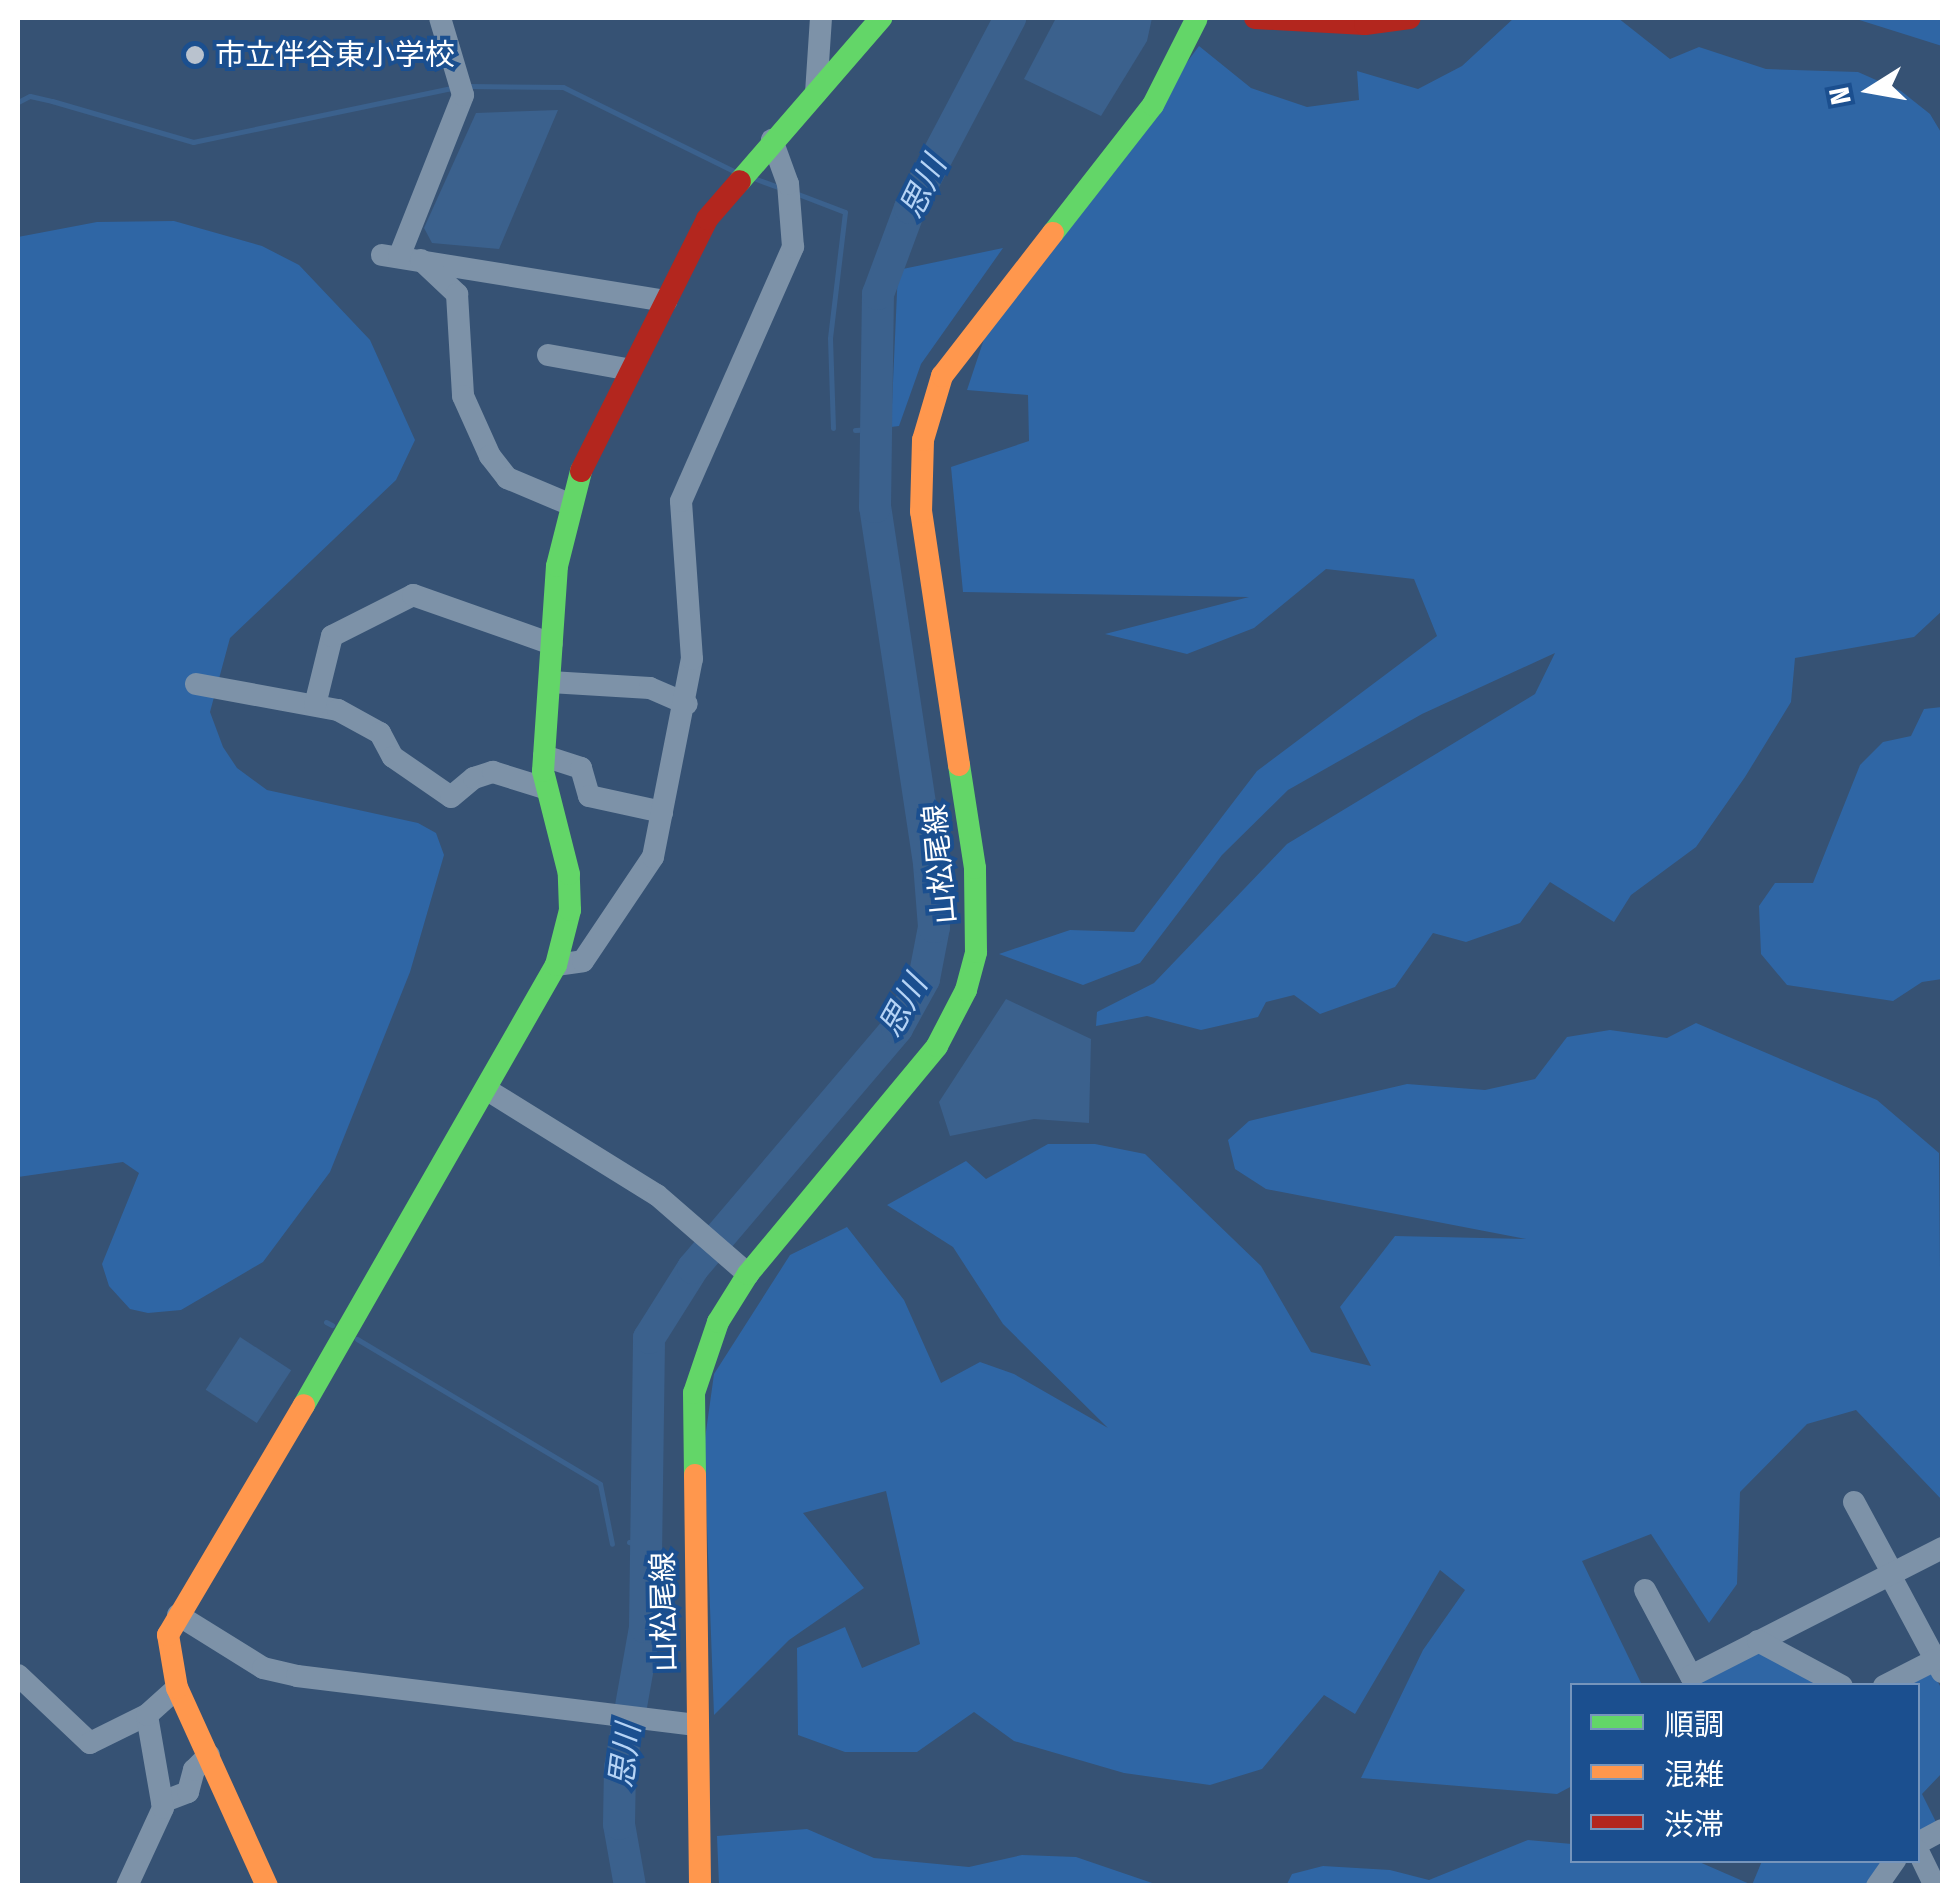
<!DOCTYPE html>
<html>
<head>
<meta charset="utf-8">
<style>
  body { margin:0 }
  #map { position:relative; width:1960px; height:1903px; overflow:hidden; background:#365274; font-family:"Fira Sans Condensed","Noto Sans JP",sans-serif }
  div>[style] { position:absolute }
  .green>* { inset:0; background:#2f66a5 }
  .water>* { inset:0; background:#3b618d; transform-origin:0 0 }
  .stream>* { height:5px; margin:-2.5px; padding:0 2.5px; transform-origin:2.5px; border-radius:2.5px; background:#3b618d }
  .river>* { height:32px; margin:-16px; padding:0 16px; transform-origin:16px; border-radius:16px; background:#3b618d }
  .street>* { height:22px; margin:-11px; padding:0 11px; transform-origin:11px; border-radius:11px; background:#7d92a8 }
  .fast>* { height:22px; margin:-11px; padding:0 11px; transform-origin:11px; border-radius:11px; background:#63d668 }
  .slow>* { height:22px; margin:-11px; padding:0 11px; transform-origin:11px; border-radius:11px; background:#ff974d }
  .jam>* { height:22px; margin:-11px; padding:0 11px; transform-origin:11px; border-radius:11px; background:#b3261e }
  .dots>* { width:28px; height:28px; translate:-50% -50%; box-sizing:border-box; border:5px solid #1b4f8f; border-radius:50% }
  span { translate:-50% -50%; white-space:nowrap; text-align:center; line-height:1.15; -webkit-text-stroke:8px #1b4f8f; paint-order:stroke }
  .poi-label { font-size:30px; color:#fff }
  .left { translate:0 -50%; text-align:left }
  .street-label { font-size:30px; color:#fff }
  .water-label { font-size:32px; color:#b5d3f5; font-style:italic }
  .frame { position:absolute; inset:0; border:20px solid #fff; pointer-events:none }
  .legend { position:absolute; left:1570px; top:1683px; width:350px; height:180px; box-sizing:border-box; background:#1b4f8f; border:2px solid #7695bc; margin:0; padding:12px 18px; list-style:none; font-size:30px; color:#fff }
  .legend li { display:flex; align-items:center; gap:20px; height:50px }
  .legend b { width:50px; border:2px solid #7695bc }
  .north { position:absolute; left:1820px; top:40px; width:100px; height:100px; -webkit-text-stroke:8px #1b4f8f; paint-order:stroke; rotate:259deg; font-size:28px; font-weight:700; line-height:40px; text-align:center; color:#fff }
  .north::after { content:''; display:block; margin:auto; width:35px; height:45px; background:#fff; clip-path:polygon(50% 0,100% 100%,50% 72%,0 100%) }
</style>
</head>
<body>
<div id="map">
  <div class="green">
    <div style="clip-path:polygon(1514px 18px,1618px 18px,1670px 59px,1699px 47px,1766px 69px,1858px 72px,1901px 91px,1930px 114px,1942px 134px,1942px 611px,1914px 637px,1795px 658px,1791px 702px,1745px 777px,1696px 847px,1631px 895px,1614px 922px,1550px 882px,1520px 923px,1466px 942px,1433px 933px,1395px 987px,1320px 1014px,1294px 995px,1266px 1002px,1258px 1017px,1201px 1030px,1147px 1016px,1096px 1026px,1097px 1012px,1154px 983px,1287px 844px,1535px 694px,1555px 653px,1422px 714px,1288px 790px,1222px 855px,1140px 963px,1083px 985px,999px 954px,1070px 930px,1134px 932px,1257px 771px,1437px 636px,1414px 579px,1326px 569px,1254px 628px,1187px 654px,1105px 634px,1249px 597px,963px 592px,951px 467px,1029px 441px,1028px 395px,967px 390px,986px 333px,1199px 46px,1251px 88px,1307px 107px,1359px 100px,1357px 71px,1418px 89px,1462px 66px)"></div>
    <div style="clip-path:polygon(1853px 18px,1942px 18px,1942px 46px)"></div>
    <div style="clip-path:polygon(174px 221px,262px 246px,299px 265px,370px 340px,415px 440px,396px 480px,230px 638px,210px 712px,223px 747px,237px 768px,267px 790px,418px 823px,436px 833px,444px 855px,410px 972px,330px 1172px,263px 1262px,181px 1310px,148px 1313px,130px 1309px,109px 1286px,102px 1264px,139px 1173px,123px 1162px,18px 1177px,18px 237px,97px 222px)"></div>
    <div style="clip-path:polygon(1003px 248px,921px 364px,899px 426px,891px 427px,898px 270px)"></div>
    <div style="clip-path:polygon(1942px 707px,1942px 979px,1922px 982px,1893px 1001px,1787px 985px,1761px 954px,1759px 906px,1775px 883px,1813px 883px,1860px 765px,1883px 742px,1911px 736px,1924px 709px)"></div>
    <div style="clip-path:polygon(1696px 1023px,1877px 1100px,1939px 1153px,1942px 1500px,1856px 1410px,1807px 1424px,1740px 1492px,1737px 1584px,1709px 1623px,1651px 1534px,1582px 1561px,1642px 1685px,1572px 1686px,1572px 1786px,1557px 1794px,1361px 1778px,1423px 1650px,1465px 1590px,1440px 1570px,1355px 1714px,1324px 1695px,1262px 1769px,1210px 1785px,1124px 1773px,1014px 1741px,974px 1712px,917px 1752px,845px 1752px,798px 1735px,797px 1648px,845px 1627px,862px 1668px,920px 1644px,886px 1491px,803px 1513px,864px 1588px,789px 1640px,714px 1715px,704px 1446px,714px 1374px,790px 1255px,847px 1227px,904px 1300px,941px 1383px,980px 1362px,1014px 1374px,1108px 1428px,1003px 1324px,953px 1247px,887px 1205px,966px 1161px,986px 1179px,1048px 1144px,1095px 1144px,1145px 1154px,1261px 1266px,1311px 1352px,1371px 1366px,1340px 1307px,1395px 1236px,1526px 1239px,1266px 1189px,1235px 1169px,1228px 1140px,1249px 1121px,1407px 1084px,1485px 1090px,1535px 1079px,1567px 1037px,1610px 1030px,1667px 1038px)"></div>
    <div style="clip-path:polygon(1767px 1651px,1832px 1686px,1687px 1685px,1750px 1653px)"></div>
    <div style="clip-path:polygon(1923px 1672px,1934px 1674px,1942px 1690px,1942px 1773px,1922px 1794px,1936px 1822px,1918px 1832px,1918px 1686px,1898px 1686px)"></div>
    <div style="clip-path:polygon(807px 1829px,874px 1858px,969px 1867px,1022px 1855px,1076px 1857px,1158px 1885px,719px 1885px,717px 1836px)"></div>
    <div style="clip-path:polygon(1528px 1840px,1572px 1844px,1572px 1860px,1697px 1861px,1752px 1885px,1286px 1886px,1292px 1874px,1323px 1866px,1390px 1870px,1429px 1880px)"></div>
    <div style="clip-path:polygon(1762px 1861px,1886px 1861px,1871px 1885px,1752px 1885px)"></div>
  </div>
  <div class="water">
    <div style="clip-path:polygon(1056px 18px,1152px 18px,1147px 41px,1101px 116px,1024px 79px)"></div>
    <div style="clip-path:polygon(558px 110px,499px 249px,432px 243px,424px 228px,476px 113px)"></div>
    <div style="clip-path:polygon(1006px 999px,1091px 1039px,1089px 1123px,1034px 1119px,950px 1136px,939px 1102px)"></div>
    <div style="left:240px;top:1337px;width:61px;height:63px;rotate:33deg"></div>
  </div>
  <div class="stream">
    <div style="left:467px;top:86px;width:96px;rotate:0.6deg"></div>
    <div style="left:563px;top:87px;width:193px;rotate:26.2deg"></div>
    <div style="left:18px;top:102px;width:13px;rotate:-27deg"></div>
    <div style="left:30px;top:96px;width:23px;rotate:13deg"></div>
    <div style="left:52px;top:101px;width:147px;rotate:16.2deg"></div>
    <div style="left:193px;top:142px;width:269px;rotate:-11.8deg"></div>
    <div style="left:756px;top:179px;width:29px;rotate:20deg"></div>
    <div style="left:798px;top:194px;width:50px;rotate:21deg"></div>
    <div style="left:845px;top:212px;width:127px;rotate:96.8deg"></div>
    <div style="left:830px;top:338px;width:90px;rotate:88.1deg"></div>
    <div style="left:855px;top:430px;width:19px;rotate:-3deg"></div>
    <div style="left:326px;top:1322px;width:7px;rotate:27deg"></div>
    <div style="left:357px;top:1339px;width:283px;rotate:30.8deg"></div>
    <div style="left:600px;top:1484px;width:61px;rotate:78.7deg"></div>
    <div style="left:629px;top:1542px;width:20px;rotate:18deg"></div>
  </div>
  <div class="river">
    <div style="left:630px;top:1886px;width:63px;rotate:-100.1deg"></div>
    <div style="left:619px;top:1824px;width:56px;rotate:-89deg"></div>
    <div style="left:620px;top:1768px;width:143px;rotate:-79.9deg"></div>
    <div style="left:645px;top:1627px;width:289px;rotate:-89.2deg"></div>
    <div style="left:649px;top:1338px;width:83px;rotate:-57.8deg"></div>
    <div style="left:693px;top:1268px;width:315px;rotate:-49.6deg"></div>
    <div style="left:897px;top:1028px;width:56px;rotate:-61.1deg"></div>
    <div style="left:924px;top:979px;width:53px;rotate:-79.1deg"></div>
    <div style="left:934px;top:927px;width:64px;rotate:-94.5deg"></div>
    <div style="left:929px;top:863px;width:360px;rotate:-98.6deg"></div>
    <div style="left:875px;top:507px;width:213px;rotate:-89.2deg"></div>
    <div style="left:878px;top:294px;width:92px;rotate:-69.6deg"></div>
    <div style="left:910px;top:208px;width:215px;rotate:-62.2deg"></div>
  </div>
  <div class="street">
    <div style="left:816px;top:93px;width:75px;rotate:-86.2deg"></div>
    <div style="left:382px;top:255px;width:288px;rotate:9.2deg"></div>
    <div style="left:399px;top:257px;width:174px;rotate:-68.4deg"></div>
    <div style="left:463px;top:95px;width:80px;rotate:-106.6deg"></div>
    <div style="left:421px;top:260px;width:50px;rotate:43.4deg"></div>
    <div style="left:457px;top:294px;width:102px;rotate:86.6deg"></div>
    <div style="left:463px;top:396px;width:66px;rotate:65.8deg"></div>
    <div style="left:490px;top:456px;width:28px;rotate:52deg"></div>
    <div style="left:507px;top:478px;width:67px;rotate:22.8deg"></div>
    <div style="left:548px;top:355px;width:84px;rotate:10.2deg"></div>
    <div style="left:550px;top:682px;width:100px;rotate:3.4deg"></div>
    <div style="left:650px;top:688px;width:40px;rotate:23.4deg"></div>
    <div style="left:196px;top:684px;width:144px;rotate:10.4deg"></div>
    <div style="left:338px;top:710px;width:48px;rotate:28.7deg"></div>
    <div style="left:380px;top:733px;width:27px;rotate:62deg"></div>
    <div style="left:393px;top:757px;width:70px;rotate:34.6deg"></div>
    <div style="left:451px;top:797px;width:30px;rotate:-40deg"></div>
    <div style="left:474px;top:778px;width:20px;rotate:-18deg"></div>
    <div style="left:493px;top:772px;width:53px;rotate:17.4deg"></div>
    <div style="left:315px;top:705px;width:71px;rotate:-76.2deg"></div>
    <div style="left:332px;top:636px;width:91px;rotate:-26.8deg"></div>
    <div style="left:413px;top:595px;width:147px;rotate:19.4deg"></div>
    <div style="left:544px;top:756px;width:39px;rotate:18deg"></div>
    <div style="left:581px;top:768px;width:29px;rotate:74deg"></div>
    <div style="left:589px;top:796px;width:75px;rotate:12.4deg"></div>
    <div style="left:556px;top:965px;width:27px;rotate:-8deg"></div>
    <div style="left:583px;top:961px;width:125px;rotate:-56.1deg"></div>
    <div style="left:653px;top:857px;width:202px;rotate:-78.9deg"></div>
    <div style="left:692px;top:659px;width:158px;rotate:-94deg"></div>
    <div style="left:681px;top:501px;width:278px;rotate:-66.2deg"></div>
    <div style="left:793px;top:247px;width:63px;rotate:-94.5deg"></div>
    <div style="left:788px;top:184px;width:47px;rotate:-110deg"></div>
    <div style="left:489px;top:1091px;width:198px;rotate:31.8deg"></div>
    <div style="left:657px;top:1195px;width:121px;rotate:41deg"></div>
    <div style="left:1854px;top:1502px;width:82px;rotate:61.6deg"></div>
    <div style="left:1890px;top:1575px;width:110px;rotate:61.8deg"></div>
    <div style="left:1645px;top:1590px;width:98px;rotate:61.9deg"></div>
    <div style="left:1691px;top:1676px;width:282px;rotate:-27deg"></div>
    <div style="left:178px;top:1615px;width:100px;rotate:31.9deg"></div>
    <div style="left:263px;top:1668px;width:35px;rotate:13deg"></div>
    <div style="left:297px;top:1676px;width:402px;rotate:7deg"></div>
    <div style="left:1758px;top:1641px;width:95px;rotate:28.2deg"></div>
    <div style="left:18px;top:1675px;width:99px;rotate:43.4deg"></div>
    <div style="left:90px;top:1743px;width:64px;rotate:-26.2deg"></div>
    <div style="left:1884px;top:1686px;width:57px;rotate:-27deg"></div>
    <div style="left:162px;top:1802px;width:28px;rotate:-21deg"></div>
    <div style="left:188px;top:1792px;width:23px;rotate:-75deg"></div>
    <div style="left:194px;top:1770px;width:21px;rotate:-45deg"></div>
    <div style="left:1918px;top:1843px;width:27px;rotate:-28deg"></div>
    <div style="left:1918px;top:1851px;width:39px;rotate:64deg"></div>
    <div style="left:127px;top:1886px;width:86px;rotate:-65.2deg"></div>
    <div style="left:163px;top:1808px;width:94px;rotate:-99.8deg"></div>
    <div style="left:147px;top:1715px;width:40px;rotate:-42deg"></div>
    <div style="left:1877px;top:1886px;width:32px;rotate:-55deg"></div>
  </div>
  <div class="fast">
    <div style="left:740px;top:181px;width:216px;rotate:-49.1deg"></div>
    <div style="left:1053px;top:233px;width:162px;rotate:-52deg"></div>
    <div style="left:1153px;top:105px;width:97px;rotate:-63.2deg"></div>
    <div style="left:304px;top:1405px;width:507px;rotate:-60.2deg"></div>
    <div style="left:556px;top:965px;width:57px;rotate:-75.7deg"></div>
    <div style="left:570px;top:910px;width:36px;rotate:-92deg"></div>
    <div style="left:569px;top:874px;width:106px;rotate:-104.2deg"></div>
    <div style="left:543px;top:771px;width:205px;rotate:-86.1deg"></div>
    <div style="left:557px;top:566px;width:98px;rotate:-75.8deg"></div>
    <div style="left:695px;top:1475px;width:82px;rotate:-90.7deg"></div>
    <div style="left:694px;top:1393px;width:75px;rotate:-71.3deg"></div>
    <div style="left:718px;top:1322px;width:57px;rotate:-58deg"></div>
    <div style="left:748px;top:1274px;width:296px;rotate:-50.3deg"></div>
    <div style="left:937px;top:1046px;width:63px;rotate:-62.6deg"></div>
    <div style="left:966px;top:990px;width:39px;rotate:-75deg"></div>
    <div style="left:976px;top:952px;width:84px;rotate:-90.7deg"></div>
    <div style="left:975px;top:868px;width:104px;rotate:-98.8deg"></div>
  </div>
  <div class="slow">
    <div style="left:959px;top:765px;width:256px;rotate:-98.5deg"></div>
    <div style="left:921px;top:512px;width:72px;rotate:-88.4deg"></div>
    <div style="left:923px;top:440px;width:67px;rotate:-73.5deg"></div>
    <div style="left:942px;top:376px;width:181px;rotate:-52.2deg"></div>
    <div style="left:695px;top:1475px;width:411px;rotate:89.3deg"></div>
    <div style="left:267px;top:1886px;width:217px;rotate:-114.4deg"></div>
    <div style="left:177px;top:1688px;width:54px;rotate:-99.6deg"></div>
    <div style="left:168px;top:1635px;width:267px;rotate:-59.4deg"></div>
  </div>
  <div class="jam">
    <div style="left:1255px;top:18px;width:110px;rotate:3.1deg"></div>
    <div style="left:1365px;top:24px;width:45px;rotate:-7.6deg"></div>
    <div style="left:581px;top:471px;width:282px;rotate:-63.4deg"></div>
    <div style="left:707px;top:219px;width:50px;rotate:-49deg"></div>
  </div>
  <div class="dots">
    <div style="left:195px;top:55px;background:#b9c2ce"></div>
  </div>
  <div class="poi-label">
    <span class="left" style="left:215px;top:55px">市立伴谷東小学校</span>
  </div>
  <div class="street-label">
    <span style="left:940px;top:864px;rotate:-95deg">山松尾線</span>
    <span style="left:664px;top:1612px;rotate:-91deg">山松尾線</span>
  </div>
  <div class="water-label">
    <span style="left:923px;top:187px;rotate:-64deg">思川</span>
    <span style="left:903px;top:1006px;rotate:-61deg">思川</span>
    <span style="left:625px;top:1756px;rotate:-83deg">思川</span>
  </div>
  <div class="frame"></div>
  <ul class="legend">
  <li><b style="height:12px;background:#63d668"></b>順調</li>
  <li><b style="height:12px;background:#ff974d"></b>混雑</li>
  <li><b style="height:12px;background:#b3261e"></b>渋滞</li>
  </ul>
  <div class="north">N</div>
</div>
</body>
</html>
